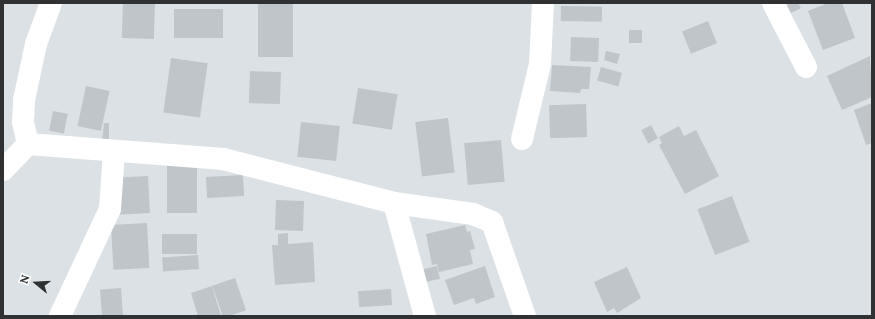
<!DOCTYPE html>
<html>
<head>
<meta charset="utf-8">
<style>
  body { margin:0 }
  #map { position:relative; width:875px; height:319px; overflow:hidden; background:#dbe1e4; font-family:Lora,serif }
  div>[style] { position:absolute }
  .building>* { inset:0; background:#bfc5c9; transform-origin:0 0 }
  .minor>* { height:22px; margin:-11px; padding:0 11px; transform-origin:11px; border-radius:11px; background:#fff }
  span { translate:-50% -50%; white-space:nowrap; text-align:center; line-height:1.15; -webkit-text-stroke:4px #fff; paint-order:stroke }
  .frame { position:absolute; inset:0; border:4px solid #2f3133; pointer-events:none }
  .north { position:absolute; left:16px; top:263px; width:40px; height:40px; -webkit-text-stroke:3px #fff; paint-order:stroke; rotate:288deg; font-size:11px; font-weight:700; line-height:16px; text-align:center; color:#2f3133 }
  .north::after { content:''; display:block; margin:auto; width:14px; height:18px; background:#2f3133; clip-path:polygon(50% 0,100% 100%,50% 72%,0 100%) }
</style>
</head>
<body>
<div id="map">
  <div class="building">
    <div style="left:123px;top:3px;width:32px;height:35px;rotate:2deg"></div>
    <div style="left:258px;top:3px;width:35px;height:54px"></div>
    <div style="clip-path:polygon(791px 3px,798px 3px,801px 8px,791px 13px,787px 5px)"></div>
    <div style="clip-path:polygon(828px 3px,842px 3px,855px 38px,823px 50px,808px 11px)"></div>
    <div style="left:561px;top:6px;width:41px;height:15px;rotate:1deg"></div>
    <div style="left:174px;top:9px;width:49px;height:29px"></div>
    <div style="left:708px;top:21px;width:24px;height:28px;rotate:68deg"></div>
    <div style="left:629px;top:30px;width:13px;height:13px"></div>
    <div style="left:571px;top:37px;width:28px;height:24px;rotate:2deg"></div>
    <div style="clip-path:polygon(606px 51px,620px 54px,617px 64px,604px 60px)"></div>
    <div style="clip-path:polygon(870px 56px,872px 97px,842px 110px,827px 76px)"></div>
    <div style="left:171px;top:58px;width:37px;height:55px;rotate:8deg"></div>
    <div style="clip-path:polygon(552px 65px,591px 67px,589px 89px,581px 89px,580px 93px,550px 91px)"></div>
    <div style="left:601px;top:67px;width:22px;height:14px;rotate:16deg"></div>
    <div style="left:250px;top:71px;width:31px;height:32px;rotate:2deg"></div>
    <div style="left:86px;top:86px;width:24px;height:41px;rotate:12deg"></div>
    <div style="left:358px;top:88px;width:40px;height:36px;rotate:9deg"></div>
    <div style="clip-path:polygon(872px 103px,872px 143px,866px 145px,854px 110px)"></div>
    <div style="left:586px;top:104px;width:33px;height:37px;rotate:88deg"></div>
    <div style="left:53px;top:111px;width:15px;height:20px;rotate:11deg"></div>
    <div style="left:448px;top:118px;width:55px;height:33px;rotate:83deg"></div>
    <div style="left:301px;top:122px;width:39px;height:35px;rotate:6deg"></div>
    <div style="clip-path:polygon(104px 123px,109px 123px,109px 141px,102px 141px)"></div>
    <div style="left:651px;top:125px;width:15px;height:11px;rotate:62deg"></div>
    <div style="clip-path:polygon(679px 126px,684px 136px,696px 130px,719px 176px,685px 194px,659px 145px,662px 143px,659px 137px)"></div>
    <div style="left:501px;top:140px;width:42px;height:37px;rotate:85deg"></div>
    <div style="left:167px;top:165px;width:30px;height:48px"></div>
    <div style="left:243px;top:175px;width:21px;height:37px;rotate:87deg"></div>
    <div style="left:148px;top:176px;width:37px;height:34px;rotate:87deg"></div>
    <div style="left:732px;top:196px;width:49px;height:37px;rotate:69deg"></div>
    <div style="left:276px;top:200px;width:28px;height:30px;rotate:2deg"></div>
    <div style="left:147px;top:223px;width:45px;height:36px;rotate:87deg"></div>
    <div style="clip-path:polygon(465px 225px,467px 232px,470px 231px,475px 249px,470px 250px,473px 264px,439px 272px,437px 264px,432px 265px,426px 234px)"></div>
    <div style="clip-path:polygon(288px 233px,288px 244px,313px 242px,315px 282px,275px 285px,272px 245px,278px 245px,278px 234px)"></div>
    <div style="left:162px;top:234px;width:35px;height:20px"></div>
    <div style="left:198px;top:255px;width:14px;height:36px;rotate:86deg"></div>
    <div style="left:437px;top:266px;width:13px;height:14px;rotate:77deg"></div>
    <div style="clip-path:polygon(485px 266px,495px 297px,476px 304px,474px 298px,454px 305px,445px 280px)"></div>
    <div style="clip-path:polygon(627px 267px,641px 298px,617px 313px,614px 308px,607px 312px,594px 282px)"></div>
    <div style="left:235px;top:278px;width:34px;height:24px;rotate:71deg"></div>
    <div style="clip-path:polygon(212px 286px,221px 316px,198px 316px,191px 293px)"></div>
    <div style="left:121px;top:288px;width:28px;height:21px;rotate:86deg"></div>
    <div style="left:391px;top:289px;width:16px;height:33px;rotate:86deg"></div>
  </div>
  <div class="minor">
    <div style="left:773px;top:3px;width:72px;rotate:62.7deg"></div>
    <div style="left:522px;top:139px;width:77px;rotate:-76.5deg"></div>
    <div style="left:540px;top:64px;width:61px;rotate:-87.2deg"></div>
    <div style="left:28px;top:144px;width:196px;rotate:4.4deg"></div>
    <div style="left:223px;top:159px;width:177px;rotate:14.4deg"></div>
    <div style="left:394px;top:203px;width:117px;rotate:74.7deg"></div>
    <div style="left:28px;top:144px;width:23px;rotate:-103deg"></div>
    <div style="left:23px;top:122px;width:22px;rotate:-87deg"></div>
    <div style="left:24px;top:100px;width:57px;rotate:-77.9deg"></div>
    <div style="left:36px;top:44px;width:44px;rotate:-69.9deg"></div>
    <div style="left:3px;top:170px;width:36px;rotate:-46deg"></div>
    <div style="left:394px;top:203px;width:80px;rotate:7.9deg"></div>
    <div style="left:473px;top:214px;width:21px;rotate:23deg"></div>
    <div style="left:492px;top:222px;width:100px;rotate:70.7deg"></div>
    <div style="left:60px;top:316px;width:118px;rotate:-65deg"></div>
    <div style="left:110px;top:209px;width:57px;rotate:-86deg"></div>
  </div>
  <div class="frame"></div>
  <div class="north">N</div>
</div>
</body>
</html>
